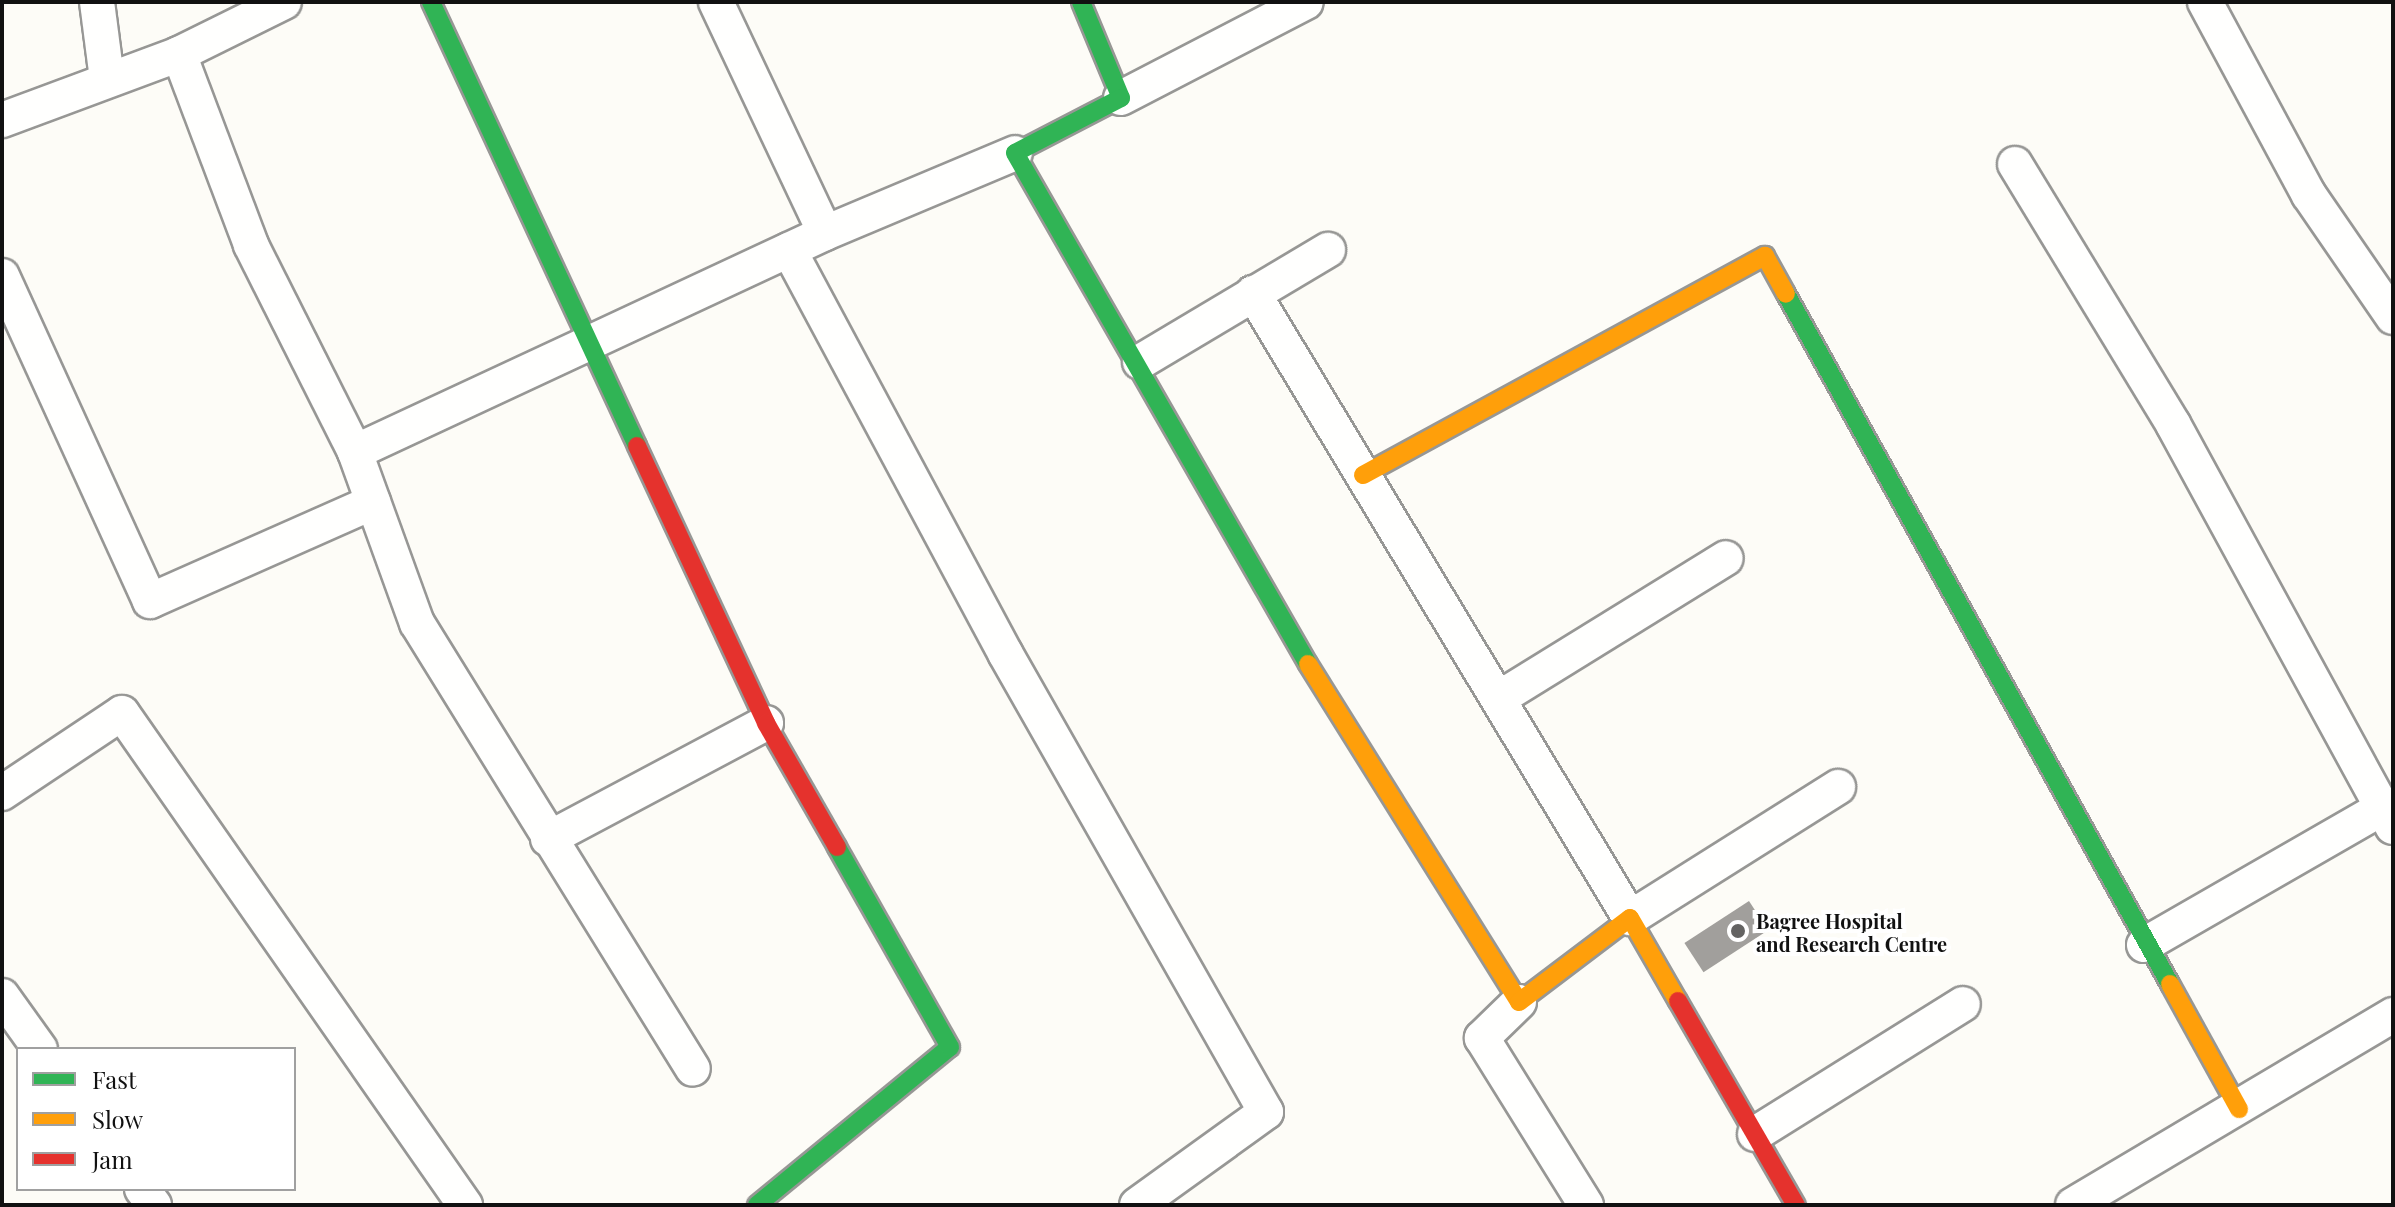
<!DOCTYPE html>
<html>
<head>
<meta charset="utf-8">
<style>
  body { margin:0 }
  #map { position:relative; width:2395px; height:1207px; overflow:hidden; background:#fdfcf7; font-family:"Playfair Display",serif }
  div>[style] { position:absolute }
  .building>* { inset:0; background:#a19f9c; transform-origin:0 0 }
  .roads { filter:drop-shadow(2px 0 #979795) drop-shadow(-2px 0 #979795) drop-shadow(0 2px #979795) drop-shadow(0 -2px #979795) }
  .street>* { height:34px; margin:-17px; padding:0 17px; transform-origin:17px; border-radius:17px; background:#fffffe }
  .fast>* { height:18px; margin:-9px; padding:0 9px; transform-origin:9px; border-radius:9px; background:#30b455 }
  .slow>* { height:18px; margin:-9px; padding:0 9px; transform-origin:9px; border-radius:9px; background:#ff9f0a }
  .jam>* { height:18px; margin:-9px; padding:0 9px; transform-origin:9px; border-radius:9px; background:#e5322d }
  .dots>* { width:22px; height:22px; translate:-50% -50%; box-sizing:border-box; border:4px solid #fff; border-radius:50% }
  span { translate:-50% -50%; white-space:nowrap; text-align:center; line-height:1.15; -webkit-text-stroke:8px #fff; paint-order:stroke }
  .poi-label { font-size:20px; color:#111; font-weight:700 }
  .left { translate:0 -50%; text-align:left }
  .frame { position:absolute; inset:0; border:4px solid #111; pointer-events:none }
  .legend { position:absolute; left:16px; top:1047px; width:280px; height:144px; box-sizing:border-box; background:#fff; border:2px solid #a0a0a0; margin:0; padding:10px 14px; list-style:none; font-size:24px; color:#111 }
  .legend li { display:flex; align-items:center; gap:16px; height:40px }
  .legend b { width:40px; border:2px solid #a0a0a0 }
</style>
</head>
<body>
<div id="map">
  <div class="building">
    <div style="left:1749px;top:901px;width:35px;height:77px;rotate:57deg"></div>
  </div>
  <div class="roads">
    <div class="street">
      <div style="left:97px;top:2px;width:78px;rotate:82.6deg"></div>
      <div style="left:716px;top:2px;width:255px;rotate:64.7deg"></div>
      <div style="left:2205px;top:2px;width:219px;rotate:61.7deg"></div>
      <div style="left:2309px;top:195px;width:148px;rotate:55.5deg"></div>
      <div style="left:179px;top:54px;width:204px;rotate:69.3deg"></div>
      <div style="left:251px;top:245px;width:232px;rotate:63.3deg"></div>
      <div style="left:355px;top:452px;width:182px;rotate:70.1deg"></div>
      <div style="left:417px;top:623px;width:524px;rotate:58.25deg"></div>
      <div style="left:1121px;top:98px;width:208px;rotate:-27.4deg"></div>
      <div style="left:2px;top:120px;width:189px;rotate:-20.4deg"></div>
      <div style="left:179px;top:54px;width:117px;rotate:-26.3deg"></div>
      <div style="left:2015px;top:164px;width:304px;rotate:58.7deg"></div>
      <div style="left:2173px;top:424px;width:459px;rotate:61.4deg"></div>
      <div style="left:789px;top:250px;width:457px;rotate:61.8deg"></div>
      <div style="left:1005px;top:653px;width:528px;rotate:60.38deg"></div>
      <div style="left:1266px;top:1112px;width:159px;rotate:144.2deg"></div>
      <div style="left:2px;top:276px;width:357px;rotate:65.5deg"></div>
      <div style="left:150px;top:601px;width:244px;rotate:-23.9deg"></div>
      <div style="left:1253px;top:293px;width:730px;rotate:58.9deg"></div>
      <div style="left:1630px;top:918px;width:246px;rotate:-32.2deg"></div>
      <div style="left:1140px;top:362px;width:219px;rotate:-30.8deg"></div>
      <div style="left:355px;top:452px;width:519px;rotate:-24.98deg"></div>
      <div style="left:825px;top:233px;width:206px;rotate:-22.8deg"></div>
      <div style="left:1501px;top:697px;width:264px;rotate:-31.7deg"></div>
      <div style="left:2px;top:793px;width:144px;rotate:-33.7deg"></div>
      <div style="left:122px;top:713px;width:600px;rotate:55.12deg"></div>
      <div style="left:548px;top:839px;width:247px;rotate:-28deg"></div>
      <div style="left:2144px;top:945px;width:275px;rotate:-29.9deg"></div>
      <div style="left:2px;top:996px;width:65px;rotate:54.4deg"></div>
      <div style="left:1519px;top:1002px;width:52px;rotate:135.8deg"></div>
      <div style="left:1482px;top:1038px;width:197px;rotate:58.1deg"></div>
      <div style="left:1755px;top:1134px;width:245px;rotate:-32deg"></div>
      <div style="left:142px;top:1189px;width:20px;rotate:53deg"></div>
      <div style="left:2073px;top:1205px;width:372px;rotate:-30.7deg"></div>
    </div>
    <div class="fast">
      <div style="left:431px;top:2px;width:489px;rotate:65.1deg"></div>
      <div style="left:1081px;top:2px;width:104px;rotate:67.4deg"></div>
      <div style="left:1121px;top:98px;width:119px;rotate:152.6deg"></div>
      <div style="left:1015px;top:153px;width:589px;rotate:60.17deg"></div>
      <div style="left:1786px;top:294px;width:790px;rotate:60.9deg"></div>
      <div style="left:757px;top:1205px;width:249px;rotate:-39.3deg"></div>
      <div style="left:950px;top:1047px;width:230px;rotate:-119.5deg"></div>
    </div>
    <div class="slow">
      <div style="left:1363px;top:475px;width:458px;rotate:-28.6deg"></div>
      <div style="left:1765px;top:256px;width:43px;rotate:61.1deg"></div>
      <div style="left:1308px;top:664px;width:398px;rotate:58deg"></div>
      <div style="left:1519px;top:1002px;width:139px;rotate:-37.1deg"></div>
      <div style="left:1630px;top:918px;width:96px;rotate:60deg"></div>
      <div style="left:2170px;top:984px;width:143px;rotate:61.1deg"></div>
    </div>
    <div class="jam">
      <div style="left:637px;top:446px;width:306px;rotate:65deg"></div>
      <div style="left:766px;top:723px;width:143px;rotate:60.2deg"></div>
      <div style="left:1678px;top:1001px;width:236px;rotate:60deg"></div>
    </div>
  </div>
  <div class="dots">
    <div style="left:1738px;top:931px;background:#646362"></div>
  </div>
  <div class="poi-label">
    <span class="left" style="left:1756px;top:932px">Bagree Hospital<br>and Research Centre</span>
  </div>
  <div class="frame"></div>
  <ul class="legend">
  <li><b style="height:10px;background:#30b455"></b>Fast</li>
  <li><b style="height:10px;background:#ff9f0a"></b>Slow</li>
  <li><b style="height:10px;background:#e5322d"></b>Jam</li>
  </ul>
</div>
</body>
</html>
